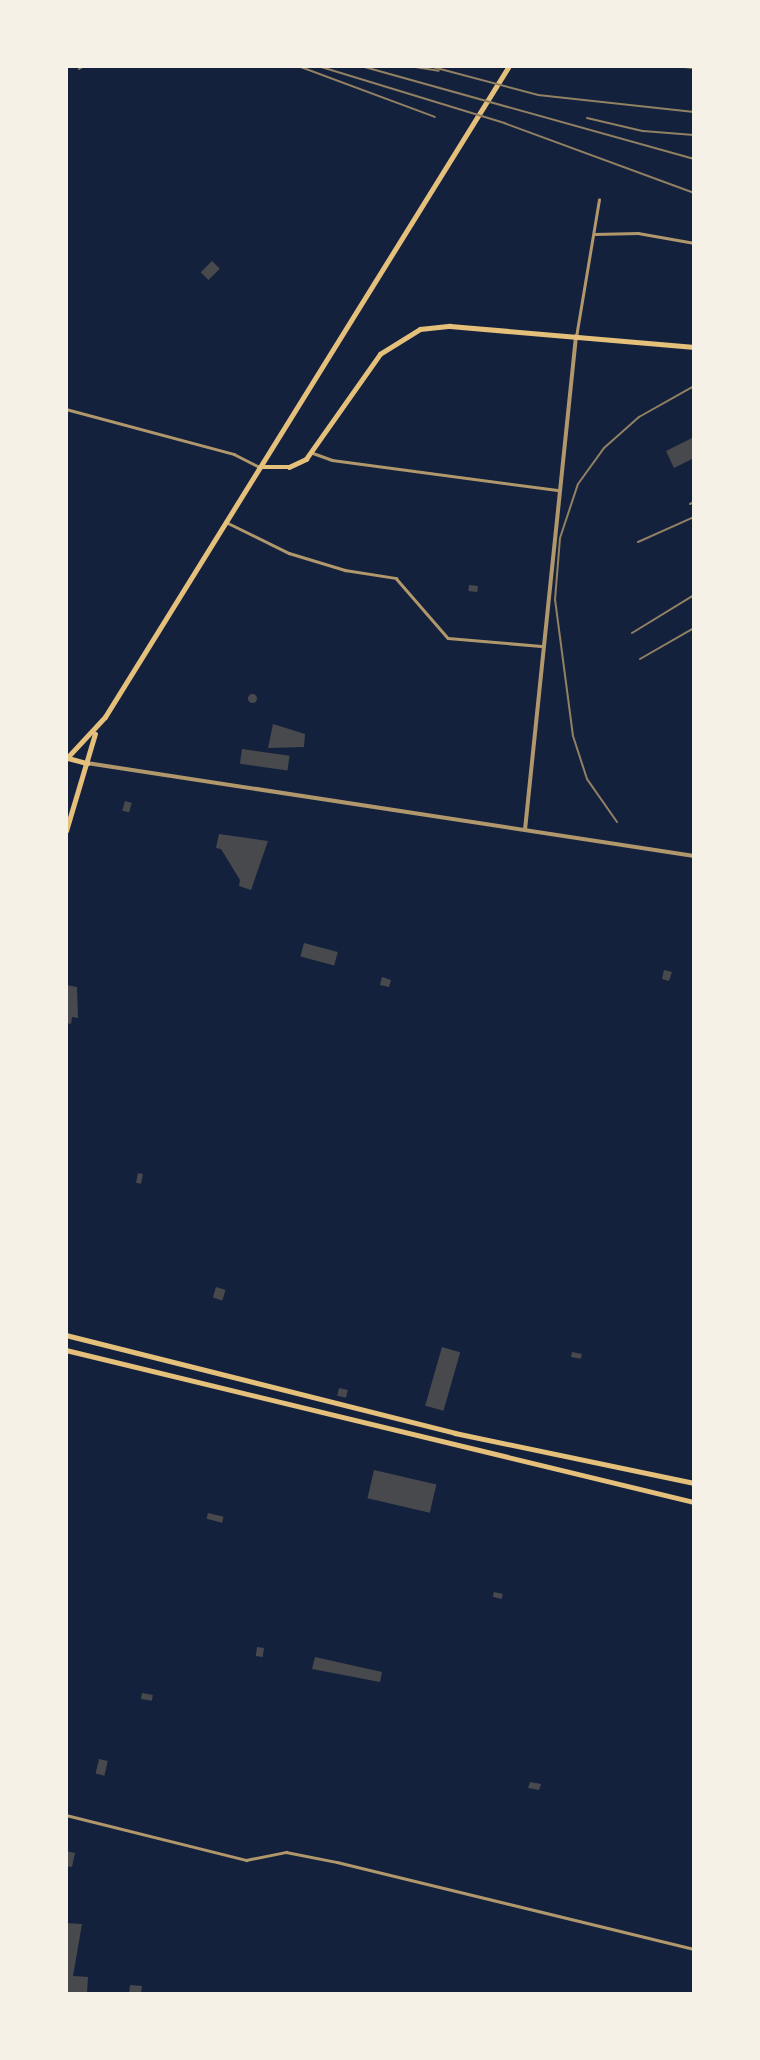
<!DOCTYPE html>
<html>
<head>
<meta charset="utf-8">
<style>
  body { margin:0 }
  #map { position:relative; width:760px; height:2060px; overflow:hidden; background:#14213d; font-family:Inter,sans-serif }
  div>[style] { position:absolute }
  .building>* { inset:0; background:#48494c; transform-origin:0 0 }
  .round { border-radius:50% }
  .minor>* { height:2.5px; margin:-1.25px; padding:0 1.25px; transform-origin:1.25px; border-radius:1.25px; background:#b1986c }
  .tertiary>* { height:3.5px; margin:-1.75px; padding:0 1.75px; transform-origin:1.75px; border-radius:1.75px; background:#b1986c }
  .secondary>* { height:4.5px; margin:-2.25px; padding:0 2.25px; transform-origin:2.25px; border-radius:2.25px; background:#e5c07b }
  .rail>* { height:2px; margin:-1px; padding:0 1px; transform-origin:1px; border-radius:1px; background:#918062 }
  span { translate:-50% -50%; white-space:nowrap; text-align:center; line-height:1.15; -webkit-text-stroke:5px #f6f1e7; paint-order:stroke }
  .frame { position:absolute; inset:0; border:68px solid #f6f1e7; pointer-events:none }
</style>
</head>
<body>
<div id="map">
  <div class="building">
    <div style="left:212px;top:261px;width:11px;height:16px;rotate:45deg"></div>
    <div style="clip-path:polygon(694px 437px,694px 458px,674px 468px,666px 451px)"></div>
    <div style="left:469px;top:585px;width:9px;height:6px;rotate:6deg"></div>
    <div class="round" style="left:247.5px;top:693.5px;width:9px;height:9px"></div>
    <div style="clip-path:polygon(273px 724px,305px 734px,304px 747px,268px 748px)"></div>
    <div style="left:242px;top:749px;width:48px;height:15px;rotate:8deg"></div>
    <div style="left:125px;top:801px;width:7px;height:10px;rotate:16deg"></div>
    <div style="clip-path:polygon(219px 834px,268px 841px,251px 890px,239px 886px,240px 880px,221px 849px,216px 848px)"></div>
    <div style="left:304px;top:943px;width:35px;height:14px;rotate:15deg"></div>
    <div style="clip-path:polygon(664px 970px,672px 972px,669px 981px,662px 979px)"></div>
    <div style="clip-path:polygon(382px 977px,391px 980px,389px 987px,380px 985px)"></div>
    <div style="clip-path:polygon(66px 985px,77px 987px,78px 1018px,72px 1017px,71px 1024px,66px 1023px)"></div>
    <div style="left:138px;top:1173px;width:5px;height:10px;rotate:11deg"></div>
    <div style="left:216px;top:1287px;width:10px;height:11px;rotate:17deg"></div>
    <div style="left:442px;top:1347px;width:19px;height:61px;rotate:16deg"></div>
    <div style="left:572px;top:1352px;width:10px;height:5px;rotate:11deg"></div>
    <div style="left:339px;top:1388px;width:9px;height:8px;rotate:13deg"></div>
    <div style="left:374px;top:1470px;width:64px;height:29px;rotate:13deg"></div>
    <div style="left:208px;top:1513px;width:16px;height:6px;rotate:14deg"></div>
    <div style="left:494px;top:1592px;width:9px;height:5px;rotate:13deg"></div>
    <div style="left:257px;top:1647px;width:7px;height:9px;rotate:8deg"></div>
    <div style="clip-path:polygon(315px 1657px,382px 1672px,380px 1682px,312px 1669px)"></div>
    <div style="left:142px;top:1693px;width:11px;height:6px;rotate:10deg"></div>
    <div style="left:99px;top:1759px;width:9px;height:15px;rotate:13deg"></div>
    <div style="clip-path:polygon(530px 1782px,541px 1784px,539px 1790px,528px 1788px)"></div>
    <div style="clip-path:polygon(66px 1851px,75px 1853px,72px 1867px,66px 1866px)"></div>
    <div style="clip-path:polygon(66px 1923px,82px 1924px,73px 1976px,88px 1977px,87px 1994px,66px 1994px)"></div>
    <div style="clip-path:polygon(130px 1985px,142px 1986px,141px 1994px,129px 1994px)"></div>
  </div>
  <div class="minor">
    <div style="left:684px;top:66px;width:10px;rotate:6deg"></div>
    <div style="left:594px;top:234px;width:44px;rotate:-1.3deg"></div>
    <div style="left:638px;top:233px;width:57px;rotate:10.1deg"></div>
    <div style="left:576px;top:337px;width:139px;rotate:-80.5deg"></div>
    <div style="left:66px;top:409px;width:174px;rotate:15deg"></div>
    <div style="left:234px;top:454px;width:29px;rotate:27deg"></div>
    <div style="left:313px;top:453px;width:20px;rotate:20deg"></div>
    <div style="left:332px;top:460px;width:227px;rotate:7.6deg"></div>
    <div style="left:226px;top:522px;width:70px;rotate:26.2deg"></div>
    <div style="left:289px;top:553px;width:59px;rotate:16.9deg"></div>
    <div style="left:345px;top:570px;width:52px;rotate:8.9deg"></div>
    <div style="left:396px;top:578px;width:79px;rotate:49.1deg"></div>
    <div style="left:448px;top:638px;width:93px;rotate:4.9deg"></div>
    <div style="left:66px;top:1815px;width:186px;rotate:14deg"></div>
    <div style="left:246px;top:1860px;width:41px;rotate:-11.3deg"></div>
    <div style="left:286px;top:1852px;width:52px;rotate:11.1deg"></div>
    <div style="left:337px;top:1862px;width:367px;rotate:13.7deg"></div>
  </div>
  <div class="tertiary">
    <div style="left:87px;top:763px;width:614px;rotate:8.71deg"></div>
    <div style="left:525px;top:830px;width:496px;rotate:-84.1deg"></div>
  </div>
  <div class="secondary">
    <div style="left:261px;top:467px;width:28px"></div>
    <div style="left:289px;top:467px;width:19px;rotate:-25deg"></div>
    <div style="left:306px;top:459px;width:128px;rotate:-54.8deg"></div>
    <div style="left:380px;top:354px;width:47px;rotate:-32deg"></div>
    <div style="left:420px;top:329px;width:30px;rotate:-6deg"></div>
    <div style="left:450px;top:326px;width:245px;rotate:4.9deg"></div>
    <div style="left:68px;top:758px;width:20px;rotate:15deg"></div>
    <div style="left:66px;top:759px;width:57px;rotate:-47.1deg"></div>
    <div style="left:105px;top:717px;width:766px;rotate:-58.18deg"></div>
    <div style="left:66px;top:831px;width:101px;rotate:-73.4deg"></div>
    <div style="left:66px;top:1335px;width:401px;rotate:14.1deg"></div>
    <div style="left:455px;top:1433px;width:244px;rotate:11.8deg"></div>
    <div style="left:66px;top:1350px;width:646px;rotate:13.61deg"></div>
  </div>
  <div class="rail">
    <div style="left:298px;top:66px;width:146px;rotate:20.4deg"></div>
    <div style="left:318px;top:66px;width:195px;rotate:17deg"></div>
    <div style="left:504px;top:123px;width:202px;rotate:20.2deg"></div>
    <div style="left:361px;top:66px;width:346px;rotate:15.6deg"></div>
    <div style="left:409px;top:66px;width:30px;rotate:9deg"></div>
    <div style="left:429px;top:66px;width:113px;rotate:14.9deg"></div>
    <div style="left:538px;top:95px;width:157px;rotate:6.2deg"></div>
    <div style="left:79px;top:69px;width:6px;rotate:-31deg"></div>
    <div style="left:587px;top:118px;width:57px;rotate:13.1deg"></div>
    <div style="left:643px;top:131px;width:51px;rotate:4.5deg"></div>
    <div style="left:690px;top:504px;width:4px;rotate:-27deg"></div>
    <div style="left:638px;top:542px;width:61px;rotate:-24.1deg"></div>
    <div style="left:632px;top:633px;width:73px;rotate:-31.5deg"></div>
    <div style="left:640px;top:659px;width:62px;rotate:-29.9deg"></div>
    <div style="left:617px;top:822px;width:52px;rotate:-124.9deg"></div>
    <div style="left:587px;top:779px;width:45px;rotate:-108deg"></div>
    <div style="left:573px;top:736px;width:137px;rotate:-97.5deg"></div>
    <div style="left:555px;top:600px;width:62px;rotate:-85.4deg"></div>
    <div style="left:560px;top:538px;width:57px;rotate:-71.6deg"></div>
    <div style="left:578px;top:484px;width:44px;rotate:-54.2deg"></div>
    <div style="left:604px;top:448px;width:47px;rotate:-41.5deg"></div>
    <div style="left:639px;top:417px;width:63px;rotate:-29.4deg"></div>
  </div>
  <div class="frame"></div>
</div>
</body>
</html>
